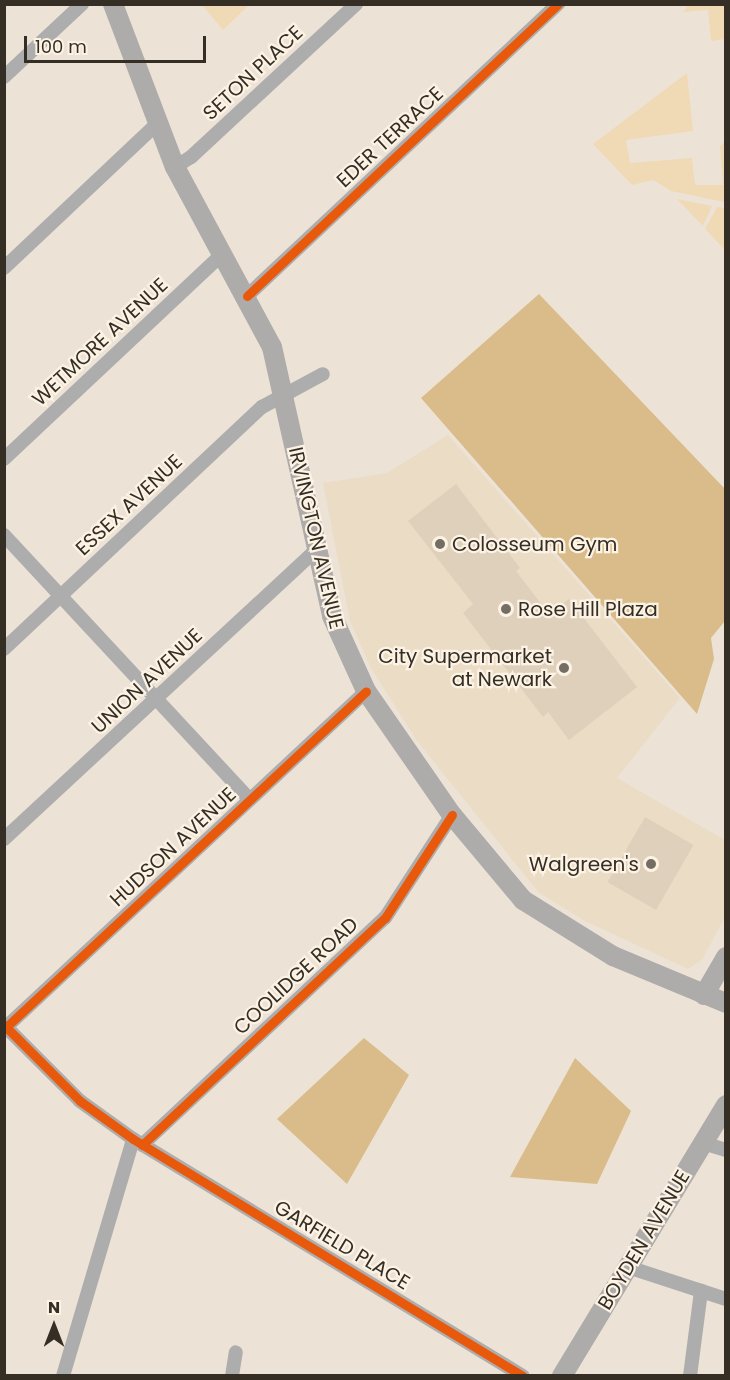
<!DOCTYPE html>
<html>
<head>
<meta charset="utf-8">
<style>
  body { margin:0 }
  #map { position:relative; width:730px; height:1380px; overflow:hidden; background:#ece3d6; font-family:Poppins,sans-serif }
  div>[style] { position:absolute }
  .built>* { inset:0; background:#ebdcc6 }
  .green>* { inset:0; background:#f0d9b5 }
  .forest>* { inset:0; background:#dabc8a }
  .building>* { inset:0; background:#ded0bb; transform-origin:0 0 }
  .street>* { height:14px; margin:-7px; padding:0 7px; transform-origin:7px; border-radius:7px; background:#aeadad }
  .secondary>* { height:20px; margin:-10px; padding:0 10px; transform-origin:10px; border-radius:10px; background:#aeabab }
  .cycleway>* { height:9px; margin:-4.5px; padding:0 4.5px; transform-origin:4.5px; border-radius:4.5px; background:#e8590c }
  .dots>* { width:16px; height:16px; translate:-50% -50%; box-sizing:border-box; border:3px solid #fdf3e5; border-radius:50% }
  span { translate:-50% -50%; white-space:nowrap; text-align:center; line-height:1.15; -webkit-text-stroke:4.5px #fdf3e5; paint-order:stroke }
  .street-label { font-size:20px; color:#342e25 }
  .poi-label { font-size:20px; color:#342e25 }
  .left { translate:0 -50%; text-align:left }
  .right { translate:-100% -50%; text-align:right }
  .frame { position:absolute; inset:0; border:6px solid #342e25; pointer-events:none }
  .north { position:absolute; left:24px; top:1296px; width:60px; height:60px; -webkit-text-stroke:4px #fdf3e5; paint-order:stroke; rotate:0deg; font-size:16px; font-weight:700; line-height:24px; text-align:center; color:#342e25 }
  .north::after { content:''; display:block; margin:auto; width:21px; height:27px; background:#342e25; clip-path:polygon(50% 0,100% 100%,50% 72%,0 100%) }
  .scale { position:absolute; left:24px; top:36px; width:182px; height:27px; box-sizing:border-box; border:3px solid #342e25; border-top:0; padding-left:8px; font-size:18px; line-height:21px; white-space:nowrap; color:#342e25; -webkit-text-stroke:4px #fdf3e5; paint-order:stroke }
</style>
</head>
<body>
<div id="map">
  <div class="built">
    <div style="clip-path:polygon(448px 435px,680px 698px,617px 778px,725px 840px,725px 917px,702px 960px,688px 969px,587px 922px,539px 893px,417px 741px,371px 668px,350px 621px,323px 483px,387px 473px)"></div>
  </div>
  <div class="green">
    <div style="clip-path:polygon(202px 5px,201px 5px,249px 5px,223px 30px)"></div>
    <div style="clip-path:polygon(688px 5px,725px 5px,725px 39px,711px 41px,708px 10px,683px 12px)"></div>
    <div style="clip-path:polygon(687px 73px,693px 131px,626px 140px,630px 163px,692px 158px,695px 185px,723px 185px,720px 146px,725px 141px,724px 202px,671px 191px,653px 180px,632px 185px,593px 144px)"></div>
    <div style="clip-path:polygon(677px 199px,712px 206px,704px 224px,702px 225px)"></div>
    <div style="clip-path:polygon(717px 207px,725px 208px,725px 250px,705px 229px)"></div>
  </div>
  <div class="forest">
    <div style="clip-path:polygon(539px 294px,725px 489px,725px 621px,711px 638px,714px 659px,697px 714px,421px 398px)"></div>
    <div style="clip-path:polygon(364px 1038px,409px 1075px,347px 1184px,277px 1119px)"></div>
    <div style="clip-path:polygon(575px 1058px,631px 1111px,597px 1184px,510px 1177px)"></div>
  </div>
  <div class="building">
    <div style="clip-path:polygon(456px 484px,520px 568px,516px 571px,549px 614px,569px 599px,637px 687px,569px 740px,548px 712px,543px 717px,463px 613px,473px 604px,408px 521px)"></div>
    <div style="left:645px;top:817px;width:56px;height:75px;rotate:30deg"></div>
  </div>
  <div class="street">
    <div style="left:4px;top:77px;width:107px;rotate:-43.1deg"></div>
    <div style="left:175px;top:167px;width:19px;rotate:-32deg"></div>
    <div style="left:191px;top:157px;width:225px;rotate:-42.8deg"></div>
    <div style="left:4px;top:268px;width:209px;rotate:-43.3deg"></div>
    <div style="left:247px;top:296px;width:427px;rotate:-43.2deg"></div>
    <div style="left:4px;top:459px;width:299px;rotate:-43.2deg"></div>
    <div style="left:4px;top:535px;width:360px;rotate:47.1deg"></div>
    <div style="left:4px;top:649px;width:354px;rotate:-43.2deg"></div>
    <div style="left:262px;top:407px;width:69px;rotate:-28.4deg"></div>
    <div style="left:4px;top:839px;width:425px;rotate:-42.8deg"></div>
    <div style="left:4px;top:1025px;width:107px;rotate:45deg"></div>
    <div style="left:80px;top:1101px;width:65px;rotate:35.6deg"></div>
    <div style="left:133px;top:1139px;width:456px;rotate:31.3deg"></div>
    <div style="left:4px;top:1029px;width:495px;rotate:-43deg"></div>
    <div style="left:703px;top:1143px;width:24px;rotate:17deg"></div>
    <div style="left:142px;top:1145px;width:333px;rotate:-43.1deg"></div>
    <div style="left:385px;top:918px;width:123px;rotate:-57deg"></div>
    <div style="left:628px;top:1267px;width:103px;rotate:18.1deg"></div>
    <div style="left:63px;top:1376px;width:247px;rotate:-73.5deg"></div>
    <div style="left:232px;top:1376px;width:24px;rotate:-81deg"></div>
    <div style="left:690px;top:1376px;width:86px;rotate:-82.6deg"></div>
  </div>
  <div class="secondary">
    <div style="left:113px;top:4px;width:174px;rotate:69.2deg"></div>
    <div style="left:175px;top:167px;width:204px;rotate:61.7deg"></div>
    <div style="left:272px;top:347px;width:276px;rotate:77.4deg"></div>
    <div style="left:332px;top:616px;width:82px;rotate:65.6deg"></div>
    <div style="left:366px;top:691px;width:151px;rotate:55.3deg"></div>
    <div style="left:452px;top:815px;width:111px;rotate:50.1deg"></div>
    <div style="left:523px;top:900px;width:106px;rotate:31.9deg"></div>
    <div style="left:613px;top:956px;width:122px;rotate:22.6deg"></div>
    <div style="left:704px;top:995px;width:44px;rotate:-59.9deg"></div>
    <div style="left:562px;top:1376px;width:317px;rotate:-58.8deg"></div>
  </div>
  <div class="cycleway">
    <div style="left:247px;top:296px;width:427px;rotate:-43.2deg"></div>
    <div style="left:4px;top:1025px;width:107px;rotate:45deg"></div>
    <div style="left:80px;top:1101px;width:65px;rotate:35.6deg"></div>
    <div style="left:133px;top:1139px;width:456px;rotate:31.3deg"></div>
    <div style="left:4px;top:1029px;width:495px;rotate:-43deg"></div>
    <div style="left:142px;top:1145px;width:333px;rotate:-43.1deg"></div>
    <div style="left:385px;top:918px;width:123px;rotate:-57deg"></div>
  </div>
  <div class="dots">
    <div style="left:440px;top:544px;background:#746d63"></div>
    <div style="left:506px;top:609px;background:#746d63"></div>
    <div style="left:564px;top:668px;background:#746d63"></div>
    <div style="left:651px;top:864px;background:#746d63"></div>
  </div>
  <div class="street-label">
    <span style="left:253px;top:73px;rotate:-43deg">SETON PLACE</span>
    <span style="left:390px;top:137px;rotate:-43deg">EDER TERRACE</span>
    <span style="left:100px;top:342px;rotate:-43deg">WETMORE AVENUE</span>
    <span style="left:129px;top:505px;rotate:-43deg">ESSEX AVENUE</span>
    <span style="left:316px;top:538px;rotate:77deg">IRVINGTON AVENUE</span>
    <span style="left:147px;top:681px;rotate:-43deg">UNION AVENUE</span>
    <span style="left:173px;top:847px;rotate:-43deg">HUDSON AVENUE</span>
    <span style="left:296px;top:976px;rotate:-43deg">COOLIDGE ROAD</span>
    <span style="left:644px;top:1240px;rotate:-59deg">BOYDEN AVENUE</span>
    <span style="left:342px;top:1245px;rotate:31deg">GARFIELD PLACE</span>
  </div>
  <div class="poi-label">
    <span class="left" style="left:452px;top:544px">Colosseum Gym</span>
    <span class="left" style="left:518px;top:609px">Rose Hill Plaza</span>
    <span class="right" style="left:552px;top:668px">City Supermarket<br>at Newark</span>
    <span class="right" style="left:639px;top:864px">Walgreen's</span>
  </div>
  <div class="frame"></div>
  <div class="north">N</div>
  <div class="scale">100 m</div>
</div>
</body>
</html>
